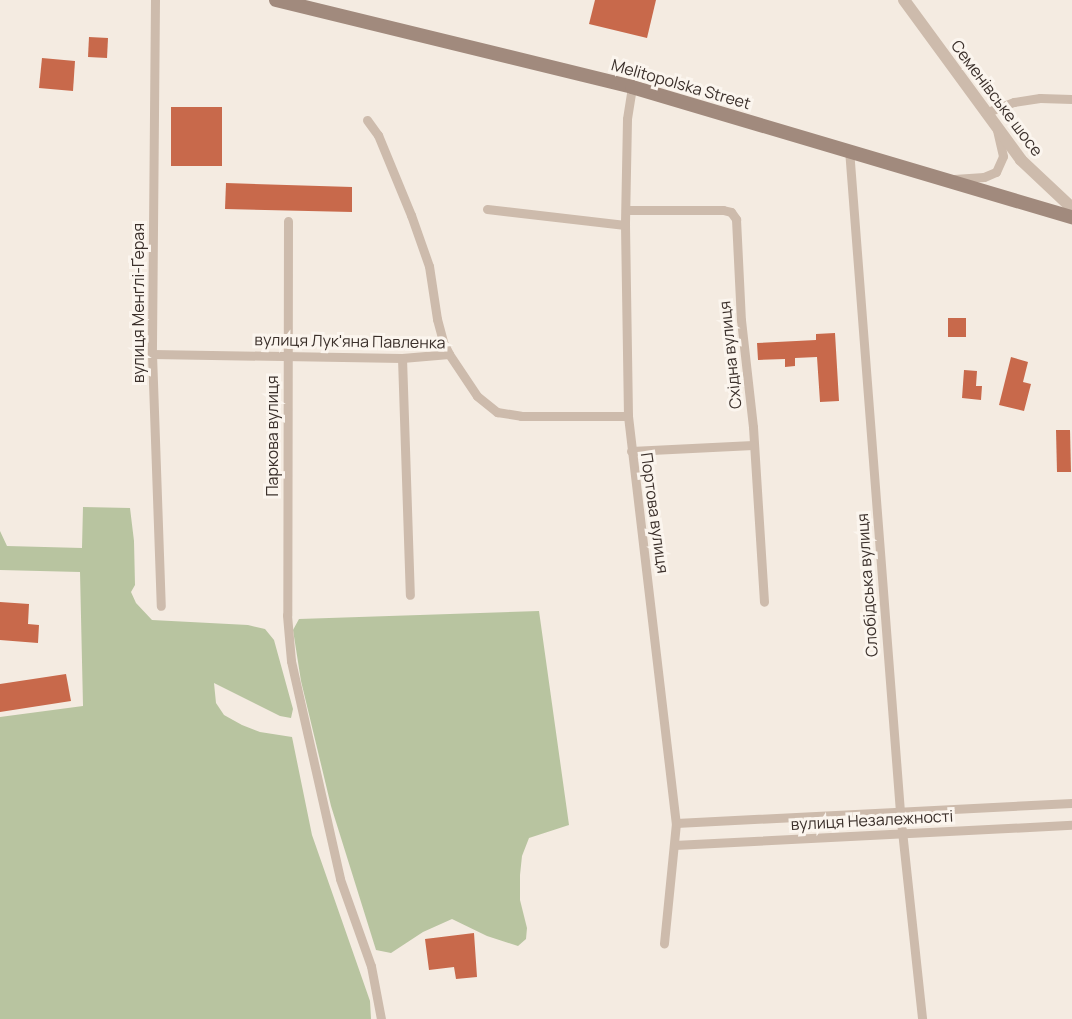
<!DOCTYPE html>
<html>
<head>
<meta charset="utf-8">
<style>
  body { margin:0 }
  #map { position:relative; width:1072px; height:1019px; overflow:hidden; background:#f4ebe1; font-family:Manrope,sans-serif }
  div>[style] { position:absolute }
  .green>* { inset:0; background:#b8c4a0 }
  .building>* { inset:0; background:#c8694b }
  .minor>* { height:9px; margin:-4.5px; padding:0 4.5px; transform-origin:4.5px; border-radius:4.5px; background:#cdbbac }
  .tertiary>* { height:12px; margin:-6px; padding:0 6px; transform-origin:6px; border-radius:6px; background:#cdbbac }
  .secondary>* { height:14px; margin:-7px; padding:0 7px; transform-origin:7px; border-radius:7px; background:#a18a7d }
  span { translate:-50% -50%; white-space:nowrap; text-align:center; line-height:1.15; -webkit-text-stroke:6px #fbf5ee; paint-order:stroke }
  .street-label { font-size:16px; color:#3b302b }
</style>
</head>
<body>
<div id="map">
  <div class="green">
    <div style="clip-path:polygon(83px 507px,130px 508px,134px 541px,135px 585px,131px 592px,136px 603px,152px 620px,248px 625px,265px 629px,274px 640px,293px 709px,291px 718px,280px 716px,214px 683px,216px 703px,224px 715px,242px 725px,260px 732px,292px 737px,312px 835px,370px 1001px,371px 1019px,0 1019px,0 717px,83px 706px,80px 572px,0 570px,0 531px,7px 546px,82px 548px)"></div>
    <div style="clip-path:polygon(539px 611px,569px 825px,529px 838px,522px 856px,520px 875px,520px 900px,527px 928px,526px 939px,518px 946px,487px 936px,452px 919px,423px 932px,391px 953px,376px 950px,331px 806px,301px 681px,293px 630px,299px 619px)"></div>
  </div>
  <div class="building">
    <div style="clip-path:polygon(595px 0,656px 0,647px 38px,589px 24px)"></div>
    <div style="clip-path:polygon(89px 37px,108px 38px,107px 58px,88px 57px)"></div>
    <div style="clip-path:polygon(42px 58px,75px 61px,73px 91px,39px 88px)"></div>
    <div style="clip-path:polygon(171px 107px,222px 107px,222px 166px,171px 166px)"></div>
    <div style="clip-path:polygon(226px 183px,352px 187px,352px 212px,225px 209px)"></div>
    <div style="clip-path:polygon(948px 318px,966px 318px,966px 337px,948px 337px)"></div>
    <div style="clip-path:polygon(835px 333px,839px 401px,820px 402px,817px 357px,795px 358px,795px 366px,785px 367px,785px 359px,758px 360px,757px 343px,816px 340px,816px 334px)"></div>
    <div style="clip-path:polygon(1011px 357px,1028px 362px,1023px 382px,1031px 384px,1024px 411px,999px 405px)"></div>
    <div style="clip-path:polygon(964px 370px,977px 371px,976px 386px,982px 386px,981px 400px,962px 398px)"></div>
    <div style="clip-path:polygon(1056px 430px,1070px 430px,1071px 472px,1057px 472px)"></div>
    <div style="clip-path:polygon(0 602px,29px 604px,28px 624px,39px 625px,38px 643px,0 640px)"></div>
    <div style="clip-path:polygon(66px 674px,71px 701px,0 712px,0 684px)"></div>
    <div style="clip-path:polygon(474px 933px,477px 977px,456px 979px,454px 967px,429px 970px,425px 939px)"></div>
  </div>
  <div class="minor">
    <div style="left:155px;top:0;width:354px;rotate:90.5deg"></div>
    <div style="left:152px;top:354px;width:252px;rotate:88deg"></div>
    <div style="left:632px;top:87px;width:32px;rotate:99deg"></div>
    <div style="left:627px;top:119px;width:106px;rotate:91.1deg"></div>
    <div style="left:625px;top:225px;width:191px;rotate:89.1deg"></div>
    <div style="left:628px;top:416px;width:410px;rotate:83.3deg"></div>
    <div style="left:676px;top:823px;width:121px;rotate:95.7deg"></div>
    <div style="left:985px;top:113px;width:31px;rotate:-21deg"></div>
    <div style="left:1014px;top:102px;width:26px;rotate:-9deg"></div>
    <div style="left:1040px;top:98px;width:32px;rotate:2deg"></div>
    <div style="left:367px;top:120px;width:19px;rotate:54deg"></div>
    <div style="left:378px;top:135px;width:87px;rotate:67.6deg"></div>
    <div style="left:411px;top:215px;width:54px;rotate:70.6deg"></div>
    <div style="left:429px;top:266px;width:54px;rotate:81.4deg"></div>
    <div style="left:437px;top:319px;width:24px;rotate:75deg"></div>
    <div style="left:443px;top:342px;width:13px;rotate:63deg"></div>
    <div style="left:849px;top:149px;width:665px;rotate:85.6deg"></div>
    <div style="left:900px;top:812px;width:208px;rotate:83.9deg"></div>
    <div style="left:954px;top:179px;width:30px;rotate:-4deg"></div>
    <div style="left:984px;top:177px;width:13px;rotate:-23deg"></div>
    <div style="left:996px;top:172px;width:17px;rotate:-66deg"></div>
    <div style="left:1003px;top:156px;width:27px;rotate:-103deg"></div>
    <div style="left:487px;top:209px;width:139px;rotate:6.6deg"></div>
    <div style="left:626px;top:210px;width:97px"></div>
    <div style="left:723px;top:210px;width:8px;rotate:14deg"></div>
    <div style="left:731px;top:212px;width:9px;rotate:54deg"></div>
    <div style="left:736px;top:219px;width:101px;rotate:87.2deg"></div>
    <div style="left:741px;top:320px;width:108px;rotate:83.6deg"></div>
    <div style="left:753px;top:427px;width:175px;rotate:86.4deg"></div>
    <div style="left:288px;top:221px;width:394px;rotate:90.1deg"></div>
    <div style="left:287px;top:615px;width:46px;rotate:85deg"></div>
    <div style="left:291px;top:661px;width:223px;rotate:77.3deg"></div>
    <div style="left:340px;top:879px;width:92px;rotate:70.4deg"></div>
    <div style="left:371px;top:966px;width:54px;rotate:79.3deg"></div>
    <div style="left:152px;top:354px;width:250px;rotate:0.9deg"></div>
    <div style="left:402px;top:358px;width:47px;rotate:-4.9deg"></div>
    <div style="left:449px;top:354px;width:50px;rotate:56.3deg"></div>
    <div style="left:477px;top:396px;width:26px;rotate:39deg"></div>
    <div style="left:497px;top:412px;width:24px;rotate:9deg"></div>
    <div style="left:521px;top:416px;width:107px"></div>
    <div style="left:402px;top:358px;width:237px;rotate:88.1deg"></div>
    <div style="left:631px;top:451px;width:122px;rotate:-2.8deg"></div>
    <div style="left:676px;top:823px;width:397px;rotate:-2.9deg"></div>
    <div style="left:674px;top:845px;width:399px;rotate:-2.9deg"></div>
  </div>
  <div class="tertiary">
    <div style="left:904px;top:0;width:198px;rotate:53.8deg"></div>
    <div style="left:1021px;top:160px;width:70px;rotate:43.3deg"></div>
  </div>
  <div class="secondary">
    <div style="left:276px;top:0;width:366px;rotate:13.7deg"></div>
    <div style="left:632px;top:87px;width:459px;rotate:16.5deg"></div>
  </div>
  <div class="street-label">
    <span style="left:681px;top:84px;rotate:16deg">Melitopolska Street</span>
    <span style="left:997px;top:98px;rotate:53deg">Семенівське шосе</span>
    <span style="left:138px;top:303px;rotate:-90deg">вулиця Менґлі-Ґерая</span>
    <span style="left:350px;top:341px;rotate:1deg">вулиця Лук'яна Павленка</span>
    <span style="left:730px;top:355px;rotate:-96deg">Східна вулиця</span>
    <span style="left:272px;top:436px;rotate:-90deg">Паркова вулиця</span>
    <span style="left:655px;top:513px;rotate:82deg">Портова вулиця</span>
    <span style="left:867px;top:585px;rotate:-94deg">Слобідська вулиця</span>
    <span style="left:872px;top:820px;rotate:-3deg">вулиця Незалежності</span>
  </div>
</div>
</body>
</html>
